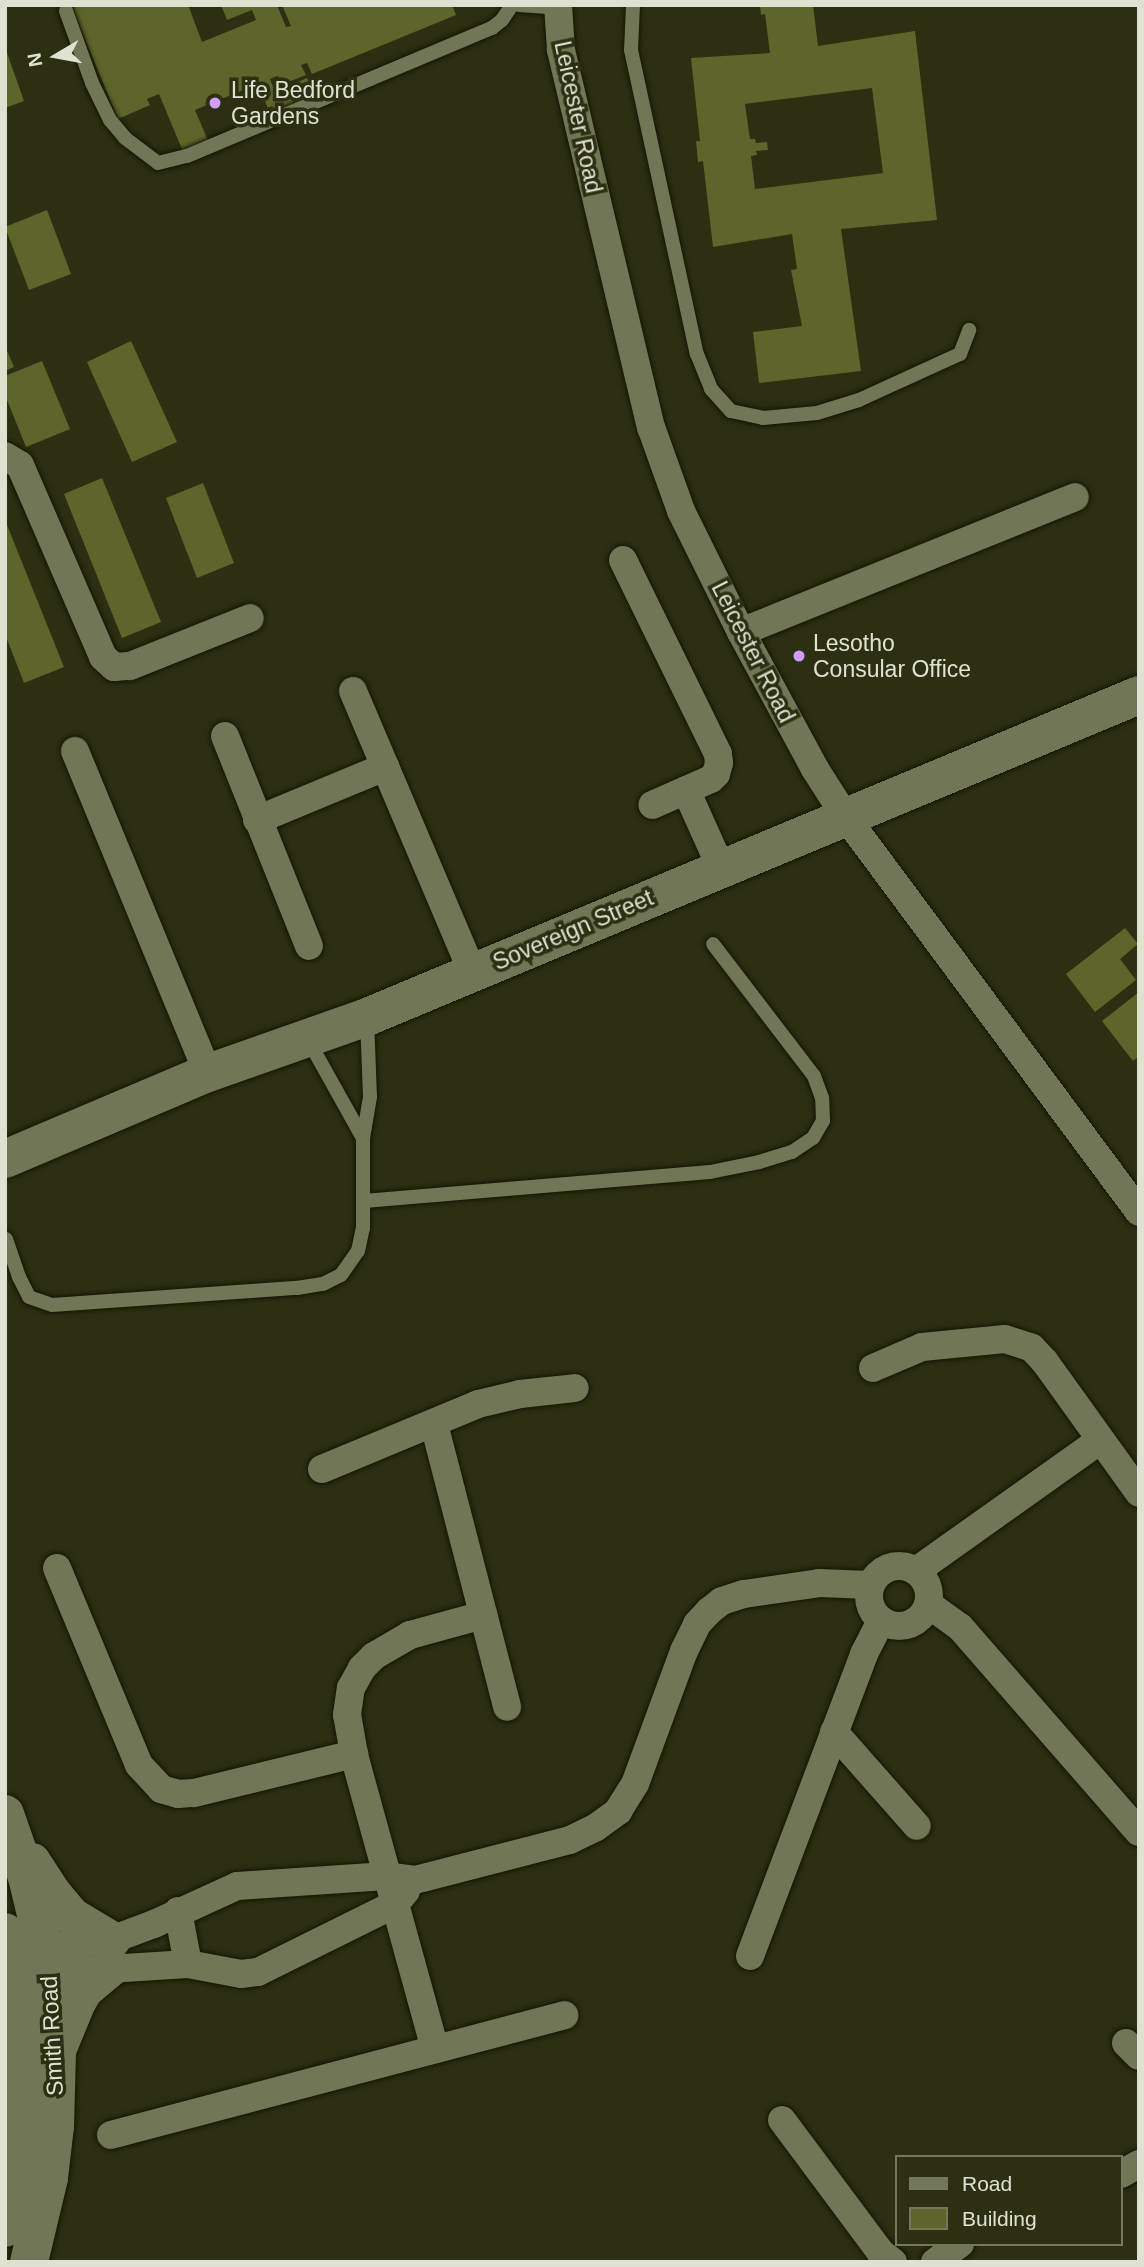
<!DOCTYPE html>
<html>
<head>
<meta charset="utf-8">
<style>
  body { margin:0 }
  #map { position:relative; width:1144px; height:2267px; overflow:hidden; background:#2c2f12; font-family:Arial,sans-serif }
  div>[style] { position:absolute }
  .building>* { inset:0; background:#5e642a }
  .roads { filter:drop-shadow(0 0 2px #141600) drop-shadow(0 0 2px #141600) }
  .lane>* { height:14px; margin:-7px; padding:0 7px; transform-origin:7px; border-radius:7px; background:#717657 }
  .street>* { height:28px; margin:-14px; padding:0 14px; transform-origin:14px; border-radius:14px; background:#717657 }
  .street>.ring { margin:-14px; padding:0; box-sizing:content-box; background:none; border:28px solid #717657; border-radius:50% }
  .secondary>* { height:38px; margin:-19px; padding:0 19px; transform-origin:19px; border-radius:19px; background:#717657 }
  .dots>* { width:19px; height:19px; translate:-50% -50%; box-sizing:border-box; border:4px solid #2c2f12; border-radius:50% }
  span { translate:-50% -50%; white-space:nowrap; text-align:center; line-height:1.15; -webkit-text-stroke:7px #2c2f12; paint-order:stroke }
  .poi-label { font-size:23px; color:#dfe2d1 }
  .left { translate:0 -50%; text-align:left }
  .street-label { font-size:23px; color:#dfe2d1 }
  .frame { position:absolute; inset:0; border:7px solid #dfe2d1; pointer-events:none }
  .legend { position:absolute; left:895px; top:2155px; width:228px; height:91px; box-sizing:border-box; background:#2c2f12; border:2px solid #74775e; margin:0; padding:9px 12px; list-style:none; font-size:21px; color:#dfe2d1 }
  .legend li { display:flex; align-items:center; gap:14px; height:35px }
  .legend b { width:35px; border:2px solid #74775e }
  .north { position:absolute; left:21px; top:21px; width:70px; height:70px; -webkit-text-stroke:5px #2c2f12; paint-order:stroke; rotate:260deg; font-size:19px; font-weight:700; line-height:28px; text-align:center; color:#dfe2d1 }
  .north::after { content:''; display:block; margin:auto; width:24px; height:32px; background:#dfe2d1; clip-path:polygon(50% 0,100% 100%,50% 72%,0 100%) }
</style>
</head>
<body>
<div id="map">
  <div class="building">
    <div style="clip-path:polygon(71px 5px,188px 5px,202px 42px,256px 20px,252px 10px,227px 20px,221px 5px,277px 5px,286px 27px,291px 26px,282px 5px,452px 5px,456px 15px,312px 74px,307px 63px,301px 65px,306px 75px,281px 85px,278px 76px,270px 79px,275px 92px,307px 78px,315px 98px,271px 116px,258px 84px,195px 110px,209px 143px,184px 154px,159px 94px,147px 99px,150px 105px,118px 119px)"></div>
    <div style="clip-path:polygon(evenodd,760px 5px,813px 5px,818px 46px,915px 31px,937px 220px,841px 229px,861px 371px,759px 383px,753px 332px,802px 326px,791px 270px,797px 269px,792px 234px,713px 247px,703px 161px,698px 162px,696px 141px,700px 141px,691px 58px,770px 53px,765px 14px,761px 15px,760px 5px,872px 88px,883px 173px,755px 189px,751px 156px,757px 155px,756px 151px,768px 150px,767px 142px,756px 143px,755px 139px,750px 139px,745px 104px,872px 88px)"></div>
    <div style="clip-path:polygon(5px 47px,24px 101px,5px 108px)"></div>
    <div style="clip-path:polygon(47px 210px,71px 274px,29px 290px,5px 227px)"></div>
    <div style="clip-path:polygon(131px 341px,177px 442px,132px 462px,87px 362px)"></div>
    <div style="clip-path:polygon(5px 346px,14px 367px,5px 371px)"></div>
    <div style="clip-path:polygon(42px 361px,70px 429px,26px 447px,5px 395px,5px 376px)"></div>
    <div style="clip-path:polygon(102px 478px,161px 622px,122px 638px,64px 494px)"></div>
    <div style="clip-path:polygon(203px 483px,234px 563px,197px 578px,166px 498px)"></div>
    <div style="clip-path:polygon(5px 520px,64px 667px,24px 683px,5px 634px)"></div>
    <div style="clip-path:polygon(1125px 928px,1138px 944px,1120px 959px,1136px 980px,1095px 1012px,1066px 974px)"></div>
    <div style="clip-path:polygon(1139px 992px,1139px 1056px,1133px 1061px,1102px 1021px)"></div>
  </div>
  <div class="roads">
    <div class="lane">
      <div style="left:519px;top:5px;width:39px;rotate:4deg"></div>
      <div style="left:633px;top:5px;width:45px;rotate:92.5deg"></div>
      <div style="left:631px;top:50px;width:311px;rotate:77.8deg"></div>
      <div style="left:697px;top:354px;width:38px;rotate:68deg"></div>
      <div style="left:711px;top:389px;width:30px;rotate:48deg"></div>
      <div style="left:731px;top:411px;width:33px;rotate:12deg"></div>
      <div style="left:763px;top:418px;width:54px;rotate:-5.3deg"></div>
      <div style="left:817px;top:413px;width:44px;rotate:-17.2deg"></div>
      <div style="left:859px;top:400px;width:111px;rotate:-24.5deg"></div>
      <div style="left:960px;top:354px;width:26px;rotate:-69deg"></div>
      <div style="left:66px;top:11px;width:77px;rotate:70.1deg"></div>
      <div style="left:92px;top:83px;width:41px;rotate:64.1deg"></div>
      <div style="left:110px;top:120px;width:23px;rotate:50deg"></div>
      <div style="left:125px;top:138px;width:41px;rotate:37.1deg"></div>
      <div style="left:158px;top:163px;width:30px;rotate:-14deg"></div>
      <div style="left:187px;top:156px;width:331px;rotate:-22.8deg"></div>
      <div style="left:492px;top:28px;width:13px;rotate:-39deg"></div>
      <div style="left:502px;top:20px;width:18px;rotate:-56deg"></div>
      <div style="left:307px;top:1038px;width:115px;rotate:60.8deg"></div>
      <div style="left:364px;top:1201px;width:347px;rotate:-4.8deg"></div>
      <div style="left:710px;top:1172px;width:50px;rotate:-11.5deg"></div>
      <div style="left:759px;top:1162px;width:34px;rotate:-17deg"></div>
      <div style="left:792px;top:1152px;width:25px;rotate:-34deg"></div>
      <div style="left:813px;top:1138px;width:20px;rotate:-60deg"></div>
      <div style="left:823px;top:1121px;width:23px;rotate:-92deg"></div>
      <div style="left:822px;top:1098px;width:23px;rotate:-110deg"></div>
      <div style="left:814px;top:1076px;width:166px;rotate:-127.4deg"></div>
      <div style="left:6px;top:1239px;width:40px;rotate:71.1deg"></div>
      <div style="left:19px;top:1277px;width:22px;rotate:63deg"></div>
      <div style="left:29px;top:1297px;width:24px;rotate:19deg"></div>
      <div style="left:52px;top:1305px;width:246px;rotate:-4deg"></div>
      <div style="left:297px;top:1288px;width:26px;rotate:-9deg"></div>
      <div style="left:323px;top:1284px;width:20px;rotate:-27deg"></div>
      <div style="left:341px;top:1275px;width:29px;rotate:-55deg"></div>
      <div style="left:358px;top:1251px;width:24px;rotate:-78deg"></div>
      <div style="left:363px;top:1228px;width:90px;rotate:-90deg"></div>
      <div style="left:363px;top:1138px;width:42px;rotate:-80.3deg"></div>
      <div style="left:370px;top:1097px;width:77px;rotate:-92.2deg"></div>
    </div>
    <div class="street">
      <div style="left:558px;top:5px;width:45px;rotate:86.2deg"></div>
      <div style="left:561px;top:50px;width:388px;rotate:76.6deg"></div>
      <div style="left:651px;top:427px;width:89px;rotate:70.3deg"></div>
      <div style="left:681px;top:511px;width:135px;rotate:63.6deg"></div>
      <div style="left:741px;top:632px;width:156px;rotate:61.6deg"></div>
      <div style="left:815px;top:769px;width:56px;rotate:57.4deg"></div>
      <div style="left:845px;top:816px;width:493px;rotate:53.4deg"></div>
      <div style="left:5px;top:456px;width:17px;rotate:31deg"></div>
      <div style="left:20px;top:465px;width:209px;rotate:66.6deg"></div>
      <div style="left:103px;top:657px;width:15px;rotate:42deg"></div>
      <div style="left:114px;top:667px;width:16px;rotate:-4deg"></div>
      <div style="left:130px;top:666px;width:129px;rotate:-21.8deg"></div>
      <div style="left:623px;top:560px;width:216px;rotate:63.9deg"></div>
      <div style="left:718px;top:754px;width:9px;rotate:84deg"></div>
      <div style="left:719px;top:763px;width:11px;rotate:105deg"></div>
      <div style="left:716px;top:774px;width:7px;rotate:135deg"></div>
      <div style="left:711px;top:779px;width:64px;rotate:156.2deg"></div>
      <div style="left:741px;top:632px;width:360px;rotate:-22deg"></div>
      <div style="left:353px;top:691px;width:305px;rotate:67deg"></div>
      <div style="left:225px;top:736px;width:226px;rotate:68.2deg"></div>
      <div style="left:75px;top:751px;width:348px;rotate:67.6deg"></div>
      <div style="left:686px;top:790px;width:85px;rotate:65.8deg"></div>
      <div style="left:257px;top:820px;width:139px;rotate:-22.5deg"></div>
      <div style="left:873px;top:1368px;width:53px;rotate:-23.2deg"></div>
      <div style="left:922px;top:1347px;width:83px;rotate:-5.5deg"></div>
      <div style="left:1005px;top:1339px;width:28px;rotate:18deg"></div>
      <div style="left:1032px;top:1348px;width:19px;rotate:47deg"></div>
      <div style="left:1045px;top:1362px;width:161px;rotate:54.3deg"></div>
      <div style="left:434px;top:1424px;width:292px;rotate:75.5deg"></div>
      <div style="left:322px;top:1469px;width:169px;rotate:-22.6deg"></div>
      <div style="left:478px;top:1404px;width:43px;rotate:-13.4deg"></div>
      <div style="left:520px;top:1394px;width:55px;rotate:-6.2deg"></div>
      <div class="ring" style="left:869px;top:1566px;width:32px;height:32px"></div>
      <div style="left:57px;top:1568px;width:213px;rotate:67.4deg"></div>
      <div style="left:139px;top:1765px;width:33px;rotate:47deg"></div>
      <div style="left:161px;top:1789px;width:18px;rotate:16deg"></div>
      <div style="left:178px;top:1794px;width:16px;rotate:-4deg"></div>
      <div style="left:194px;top:1793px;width:165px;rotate:-13.7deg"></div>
      <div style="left:916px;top:1571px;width:226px;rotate:-35.4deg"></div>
      <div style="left:928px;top:1604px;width:39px;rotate:36deg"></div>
      <div style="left:960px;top:1627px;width:272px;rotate:48.9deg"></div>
      <div style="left:834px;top:1732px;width:125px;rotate:48.6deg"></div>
      <div style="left:178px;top:1911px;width:54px;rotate:79.3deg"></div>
      <div style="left:27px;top:1950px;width:85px;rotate:-6.8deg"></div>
      <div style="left:111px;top:1940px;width:46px;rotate:-20.4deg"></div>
      <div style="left:154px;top:1924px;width:91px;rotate:-24.6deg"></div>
      <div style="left:237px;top:1886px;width:150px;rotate:-3.8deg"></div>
      <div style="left:387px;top:1876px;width:28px;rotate:8deg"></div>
      <div style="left:415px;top:1880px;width:160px;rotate:-14.5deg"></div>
      <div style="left:570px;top:1840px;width:28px;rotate:-26deg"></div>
      <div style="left:595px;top:1828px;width:29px;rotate:-36deg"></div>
      <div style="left:618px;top:1811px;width:32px;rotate:-58deg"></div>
      <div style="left:635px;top:1784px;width:142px;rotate:-69.8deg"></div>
      <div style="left:684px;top:1651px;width:30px;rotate:-64deg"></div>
      <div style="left:697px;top:1624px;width:18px;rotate:-47deg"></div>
      <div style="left:709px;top:1611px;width:16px;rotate:-38deg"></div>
      <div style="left:722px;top:1601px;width:23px;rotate:-18deg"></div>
      <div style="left:744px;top:1594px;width:76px;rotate:-8.3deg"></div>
      <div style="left:819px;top:1583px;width:51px;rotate:2.2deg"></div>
      <div style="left:750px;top:1956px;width:323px;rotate:-69.3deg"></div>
      <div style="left:864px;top:1654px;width:37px;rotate:-63deg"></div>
      <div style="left:29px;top:1974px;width:159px;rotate:-3.6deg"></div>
      <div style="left:188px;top:1964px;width:54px;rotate:10.7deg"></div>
      <div style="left:241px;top:1974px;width:17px;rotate:-7deg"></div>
      <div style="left:258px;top:1972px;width:153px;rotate:-26.4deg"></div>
      <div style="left:395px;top:1904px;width:17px;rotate:-50deg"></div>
      <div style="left:1126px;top:2043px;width:18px;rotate:45deg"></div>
      <div style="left:435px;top:2049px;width:306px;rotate:-105.4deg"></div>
      <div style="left:354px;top:1754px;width:40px;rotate:-100deg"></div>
      <div style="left:347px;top:1715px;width:27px;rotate:-82deg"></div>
      <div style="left:351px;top:1688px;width:23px;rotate:-61deg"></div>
      <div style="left:362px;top:1668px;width:17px;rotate:-45deg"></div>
      <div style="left:374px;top:1656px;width:42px;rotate:-30.3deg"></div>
      <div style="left:410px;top:1635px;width:76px;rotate:-15.3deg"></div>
      <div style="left:782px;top:2120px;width:166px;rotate:53.3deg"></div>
      <div style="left:881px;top:2253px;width:15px;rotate:37deg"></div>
      <div style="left:111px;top:2135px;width:469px;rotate:-14.8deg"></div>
      <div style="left:1121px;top:2174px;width:21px;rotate:-29deg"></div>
      <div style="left:935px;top:2262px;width:31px;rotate:-36deg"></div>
    </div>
    <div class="secondary">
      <div style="left:5px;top:1159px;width:220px;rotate:-23deg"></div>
      <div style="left:208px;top:1073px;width:169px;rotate:-19.4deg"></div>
      <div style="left:367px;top:1017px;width:836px;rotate:-22.64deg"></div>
      <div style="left:5px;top:1814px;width:67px;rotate:70.8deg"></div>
      <div style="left:27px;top:1877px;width:73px;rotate:76.5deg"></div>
      <div style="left:44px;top:1948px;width:105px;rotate:82.9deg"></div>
      <div style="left:57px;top:2052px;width:74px;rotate:91.5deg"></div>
      <div style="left:55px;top:2126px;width:52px;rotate:96.6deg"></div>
      <div style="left:49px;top:2178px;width:86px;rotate:103.4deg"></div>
      <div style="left:32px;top:1862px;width:37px;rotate:57deg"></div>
      <div style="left:52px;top:1893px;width:30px;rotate:50deg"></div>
      <div style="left:71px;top:1916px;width:47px;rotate:31deg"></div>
      <div style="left:5px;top:1932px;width:111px;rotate:80.1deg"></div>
      <div style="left:24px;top:2041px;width:71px;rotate:90deg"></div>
      <div style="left:24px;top:2112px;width:84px;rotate:96.9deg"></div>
      <div style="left:14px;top:2195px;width:34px;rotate:105deg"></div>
      <div style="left:58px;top:2048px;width:50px;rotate:-67.6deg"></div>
      <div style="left:77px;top:2002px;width:14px;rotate:-60deg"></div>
      <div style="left:84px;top:1990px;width:35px;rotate:-40deg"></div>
    </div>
  </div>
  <div class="dots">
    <div style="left:215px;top:103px;background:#d09dfe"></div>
    <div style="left:799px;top:656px;background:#d09dfe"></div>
  </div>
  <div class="poi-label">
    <span class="left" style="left:231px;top:103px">Life Bedford<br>Gardens</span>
    <span class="left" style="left:813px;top:656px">Lesotho<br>Consular Office</span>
  </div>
  <div class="street-label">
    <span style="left:578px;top:117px;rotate:78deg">Leicester Road</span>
    <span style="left:753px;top:652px;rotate:63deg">Leicester Road</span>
    <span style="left:573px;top:930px;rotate:-23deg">Sovereign Street</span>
    <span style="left:52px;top:2036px;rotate:-93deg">Smith Road</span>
  </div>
  <div class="frame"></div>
  <ul class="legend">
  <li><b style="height:9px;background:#717657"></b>Road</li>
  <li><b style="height:19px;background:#5e642a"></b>Building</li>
  </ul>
  <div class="north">N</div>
</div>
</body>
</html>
